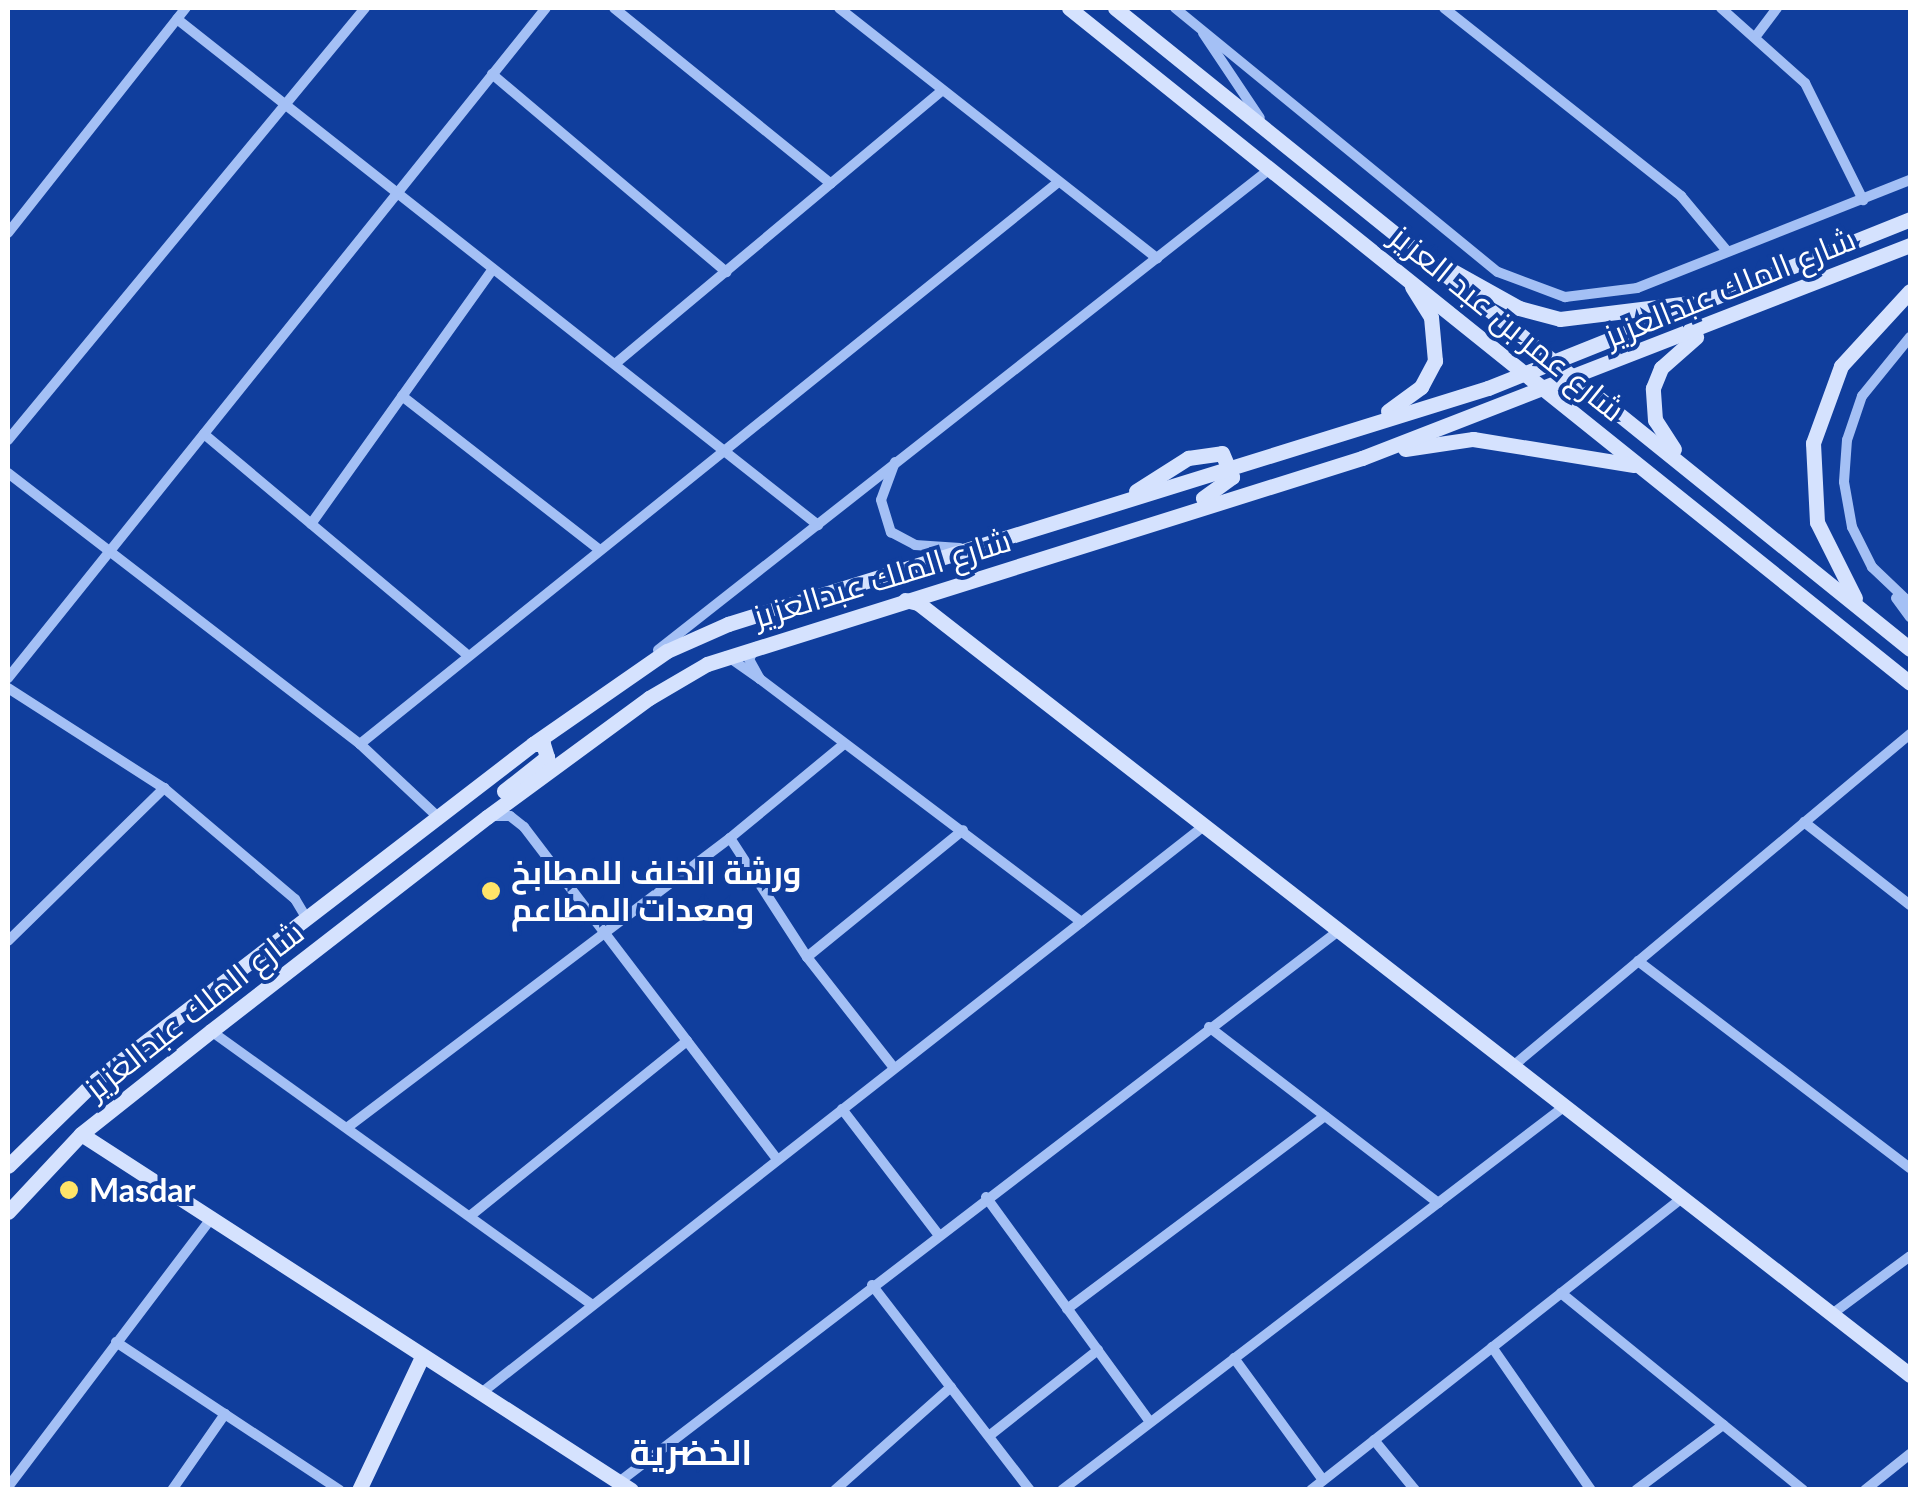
<!DOCTYPE html>
<html>
<head>
<meta charset="utf-8">
<style>
  body { margin:0 }
  #map { position:relative; width:1918px; height:1497px; overflow:hidden; background:#103e9d; font-family:Lato,Cairo,sans-serif }
  div>[style] { position:absolute }
  .street>* { height:10px; margin:-5px; padding:0 5px; transform-origin:5px; border-radius:5px; background:#a4c0f5 }
  .secondary>* { height:15px; margin:-7.5px; padding:0 7.5px; transform-origin:7.5px; border-radius:7.5px; background:#d5e2fe }
  .dots>* { width:28px; height:28px; translate:-50% -50%; box-sizing:border-box; border:5px solid #103e9d; border-radius:50% }
  span { translate:-50% -50%; white-space:nowrap; text-align:center; line-height:1.15; -webkit-text-stroke:8px #103e9d; paint-order:stroke }
  .street-label { font-size:32px; color:#fff }
  .poi-label { font-size:32px; color:#fff; font-weight:700 }
  .left { translate:0 -50%; text-align:left }
  .neighbourhood-label { font-size:35px; color:#fff; font-weight:700 }
  .frame { position:absolute; inset:0; border:10px solid #fff; pointer-events:none }
</style>
</head>
<body>
<div id="map">
  <div class="street">
    <div style="left:614px;top:8px;width:279px;rotate:39deg"></div>
    <div style="left:839px;top:8px;width:405px;rotate:38.2deg"></div>
    <div style="left:1175px;top:8px;width:417px;rotate:39.3deg"></div>
    <div style="left:1498px;top:272px;width:72px;rotate:20.5deg"></div>
    <div style="left:1565px;top:297px;width:73px;rotate:-7.1deg"></div>
    <div style="left:1637px;top:288px;width:294px;rotate:-21.6deg"></div>
    <div style="left:1444px;top:8px;width:303px;rotate:38.4deg"></div>
    <div style="left:1681px;top:196px;width:72px;rotate:50.1deg"></div>
    <div style="left:1721px;top:8px;width:113px;rotate:41.8deg"></div>
    <div style="left:1805px;top:83px;width:131px;rotate:63.6deg"></div>
    <div style="left:177px;top:19px;width:817px;rotate:38.29deg"></div>
    <div style="left:1203px;top:33px;width:102px;rotate:56.2deg"></div>
    <div style="left:1756px;top:36px;width:35px;rotate:-53deg"></div>
    <div style="left:492px;top:74px;width:307px;rotate:40.2deg"></div>
    <div style="left:8px;top:233px;width:287px;rotate:-51.7deg"></div>
    <div style="left:1910px;top:337px;width:76px;rotate:129.1deg"></div>
    <div style="left:1862px;top:396px;width:46px;rotate:108.8deg"></div>
    <div style="left:1847px;top:440px;width:42px;rotate:94.1deg"></div>
    <div style="left:1844px;top:482px;width:46px;rotate:79.9deg"></div>
    <div style="left:1852px;top:527px;width:45px;rotate:63.4deg"></div>
    <div style="left:1872px;top:567px;width:52px;rotate:43.5deg"></div>
    <div style="left:615px;top:364px;width:426px;rotate:-39.9deg"></div>
    <div style="left:402px;top:396px;width:251px;rotate:37.9deg"></div>
    <div style="left:204px;top:434px;width:341px;rotate:40deg"></div>
    <div style="left:8px;top:440px;width:560px;rotate:-50.43deg"></div>
    <div style="left:895px;top:462px;width:40px;rotate:110.2deg"></div>
    <div style="left:881px;top:500px;width:34px;rotate:73deg"></div>
    <div style="left:891px;top:532px;width:27px;rotate:28deg"></div>
    <div style="left:915px;top:545px;width:45px;rotate:3.8deg"></div>
    <div style="left:8px;top:473px;width:444px;rotate:37.6deg"></div>
    <div style="left:360px;top:744px;width:105px;rotate:43.1deg"></div>
    <div style="left:311px;top:524px;width:313px;rotate:-54.5deg"></div>
    <div style="left:1896px;top:598px;width:24px;rotate:54deg"></div>
    <div style="left:658px;top:650px;width:778px;rotate:-38.17deg"></div>
    <div style="left:727px;top:656px;width:40px;rotate:34.9deg"></div>
    <div style="left:760px;top:679px;width:23px;rotate:-119deg"></div>
    <div style="left:749px;top:659px;width:14px;rotate:-60deg"></div>
    <div style="left:8px;top:678px;width:859px;rotate:-51.24deg"></div>
    <div style="left:760px;top:679px;width:403px;rotate:37.1deg"></div>
    <div style="left:8px;top:688px;width:185px;rotate:32.7deg"></div>
    <div style="left:164px;top:788px;width:172px;rotate:40.3deg"></div>
    <div style="left:295px;top:899px;width:21px;rotate:59deg"></div>
    <div style="left:360px;top:744px;width:893px;rotate:-38.82deg"></div>
    <div style="left:492px;top:816px;width:18px"></div>
    <div style="left:510px;top:816px;width:18px;rotate:38deg"></div>
    <div style="left:524px;top:827px;width:417px;rotate:52.7deg"></div>
    <div style="left:1804px;top:822px;width:135px;rotate:38.1deg"></div>
    <div style="left:730px;top:838px;width:142px;rotate:57.1deg"></div>
    <div style="left:807px;top:957px;width:201px;rotate:-39.1deg"></div>
    <div style="left:8px;top:941px;width:219px;rotate:-44.4deg"></div>
    <div style="left:807px;top:957px;width:141px;rotate:51.9deg"></div>
    <div style="left:1638px;top:961px;width:342px;rotate:37.3deg"></div>
    <div style="left:1209px;top:1027px;width:289px;rotate:37.5deg"></div>
    <div style="left:211px;top:1031px;width:469px;rotate:35.7deg"></div>
    <div style="left:1513px;top:1066px;width:518px;rotate:-39.9deg"></div>
    <div style="left:842px;top:1109px;width:158px;rotate:52.5deg"></div>
    <div style="left:348px;top:1127px;width:479px;rotate:-37.1deg"></div>
    <div style="left:730px;top:838px;width:148px;rotate:-39.5deg"></div>
    <div style="left:986px;top:1197px;width:278px;rotate:53.9deg"></div>
    <div style="left:470px;top:1216px;width:279px;rotate:-38.9deg"></div>
    <div style="left:872px;top:1285px;width:259px;rotate:52.4deg"></div>
    <div style="left:1561px;top:1293px;width:312px;rotate:39.1deg"></div>
    <div style="left:1067px;top:1309px;width:322px;rotate:-36.8deg"></div>
    <div style="left:1832px;top:1314px;width:97px;rotate:-36.6deg"></div>
    <div style="left:116px;top:1342px;width:268px;rotate:33.5deg"></div>
    <div style="left:1492px;top:1347px;width:174px;rotate:55.3deg"></div>
    <div style="left:1234px;top:1358px;width:151px;rotate:53.9deg"></div>
    <div style="left:480px;top:1394px;width:920px;rotate:-38.12deg"></div>
    <div style="left:989px;top:1436px;width:139px;rotate:-38.3deg"></div>
    <div style="left:1374px;top:1440px;width:65px;rotate:50.6deg"></div>
    <div style="left:619px;top:1482px;width:904px;rotate:-37.45deg"></div>
    <div style="left:8px;top:1487px;width:333px;rotate:-52.9deg"></div>
    <div style="left:172px;top:1490px;width:93px;rotate:-55.1deg"></div>
    <div style="left:835px;top:1490px;width:155px;rotate:-41.6deg"></div>
    <div style="left:1062px;top:1490px;width:633px;rotate:-37.36deg"></div>
    <div style="left:1311px;top:1490px;width:472px;rotate:-38.2deg"></div>
    <div style="left:1636px;top:1490px;width:109px;rotate:-36.8deg"></div>
    <div style="left:1865px;top:1490px;width:58px;rotate:-38.7deg"></div>
  </div>
  <div class="secondary">
    <div style="left:1069px;top:8px;width:1078px;rotate:38.75deg"></div>
    <div style="left:1115px;top:8px;width:1021px;rotate:38.88deg"></div>
    <div style="left:1451px;top:270px;width:78px;rotate:29.2deg"></div>
    <div style="left:1519px;top:308px;width:42px;rotate:15deg"></div>
    <div style="left:1560px;top:319px;width:131px;rotate:-7deg"></div>
    <div style="left:1388px;top:411px;width:41px;rotate:-36deg"></div>
    <div style="left:1421px;top:387px;width:30px;rotate:-62deg"></div>
    <div style="left:1435px;top:361px;width:44px;rotate:-95.2deg"></div>
    <div style="left:1431px;top:317px;width:36px;rotate:-122deg"></div>
    <div style="left:1405px;top:449px;width:69px;rotate:-8.4deg"></div>
    <div style="left:1473px;top:439px;width:163px;rotate:9.2deg"></div>
    <div style="left:1674px;top:449px;width:35px;rotate:-123deg"></div>
    <div style="left:1655px;top:420px;width:32px;rotate:-94deg"></div>
    <div style="left:1653px;top:388px;width:22px;rotate:-68deg"></div>
    <div style="left:1661px;top:368px;width:47px;rotate:-41.5deg"></div>
    <div style="left:1136px;top:491px;width:62px;rotate:-32.4deg"></div>
    <div style="left:1188px;top:458px;width:34px;rotate:-8deg"></div>
    <div style="left:1222px;top:453px;width:26px;rotate:67deg"></div>
    <div style="left:1232px;top:477px;width:36px;rotate:144deg"></div>
    <div style="left:1855px;top:598px;width:85px;rotate:-116.6deg"></div>
    <div style="left:1817px;top:522px;width:79px;rotate:-92.9deg"></div>
    <div style="left:1813px;top:443px;width:82px;rotate:-70deg"></div>
    <div style="left:1841px;top:366px;width:102px;rotate:-47.4deg"></div>
    <div style="left:905px;top:600px;width:13px;rotate:13deg"></div>
    <div style="left:918px;top:603px;width:1257px;rotate:37.89deg"></div>
    <div style="left:504px;top:791px;width:55px;rotate:-38.3deg"></div>
    <div style="left:547px;top:757px;width:14px;rotate:-107deg"></div>
    <div style="left:543px;top:744px;width:10px;rotate:180deg"></div>
    <div style="left:81px;top:1134px;width:655px;rotate:32.91deg"></div>
    <div style="left:8px;top:1166px;width:123px;rotate:-44.3deg"></div>
    <div style="left:96px;top:1080px;width:551px;rotate:-37.56deg"></div>
    <div style="left:533px;top:744px;width:163px;rotate:-34.8deg"></div>
    <div style="left:667px;top:651px;width:67px;rotate:-23.9deg"></div>
    <div style="left:728px;top:624px;width:796px;rotate:-17.25deg"></div>
    <div style="left:1488px;top:388px;width:455px;rotate:-21.8deg"></div>
    <div style="left:8px;top:1212px;width:107px;rotate:-46.9deg"></div>
    <div style="left:81px;top:1134px;width:166px;rotate:-38.4deg"></div>
    <div style="left:211px;top:1031px;width:349px;rotate:-37.8deg"></div>
    <div style="left:487px;top:817px;width:201px;rotate:-36.3deg"></div>
    <div style="left:649px;top:698px;width:67px;rotate:-30.4deg"></div>
    <div style="left:707px;top:664px;width:687px;rotate:-17.46deg"></div>
    <div style="left:1362px;top:458px;width:588px;rotate:-21.24deg"></div>
    <div style="left:359px;top:1490px;width:147px;rotate:-64.7deg"></div>
  </div>
  <div class="dots">
    <div style="left:491px;top:891px;background:#ffe468"></div>
    <div style="left:69px;top:1190px;background:#ffe468"></div>
  </div>
  <div class="street-label">
    <span style="left:1730px;top:287px;rotate:-22deg">شارع الملك عبدالعزيز</span>
    <span style="left:1508px;top:323px;rotate:39deg">شارع عمر بن عبد العزيز</span>
    <span style="left:882px;top:578px;rotate:-17deg">شارع الملك عبدالعزيز</span>
    <span style="left:194px;top:1010px;rotate:-38deg">شارع الملك عبدالعزيز</span>
  </div>
  <div class="poi-label">
    <span class="left" style="left:511px;top:891px">ورشة الخلف للمطابخ<br>ومعدات المطاعم</span>
    <span class="left" style="left:89px;top:1190px">Masdar</span>
  </div>
  <div class="neighbourhood-label">
    <span style="left:691px;top:1451px">الخضرية</span>
  </div>
  <div class="frame"></div>
</div>
</body>
</html>
